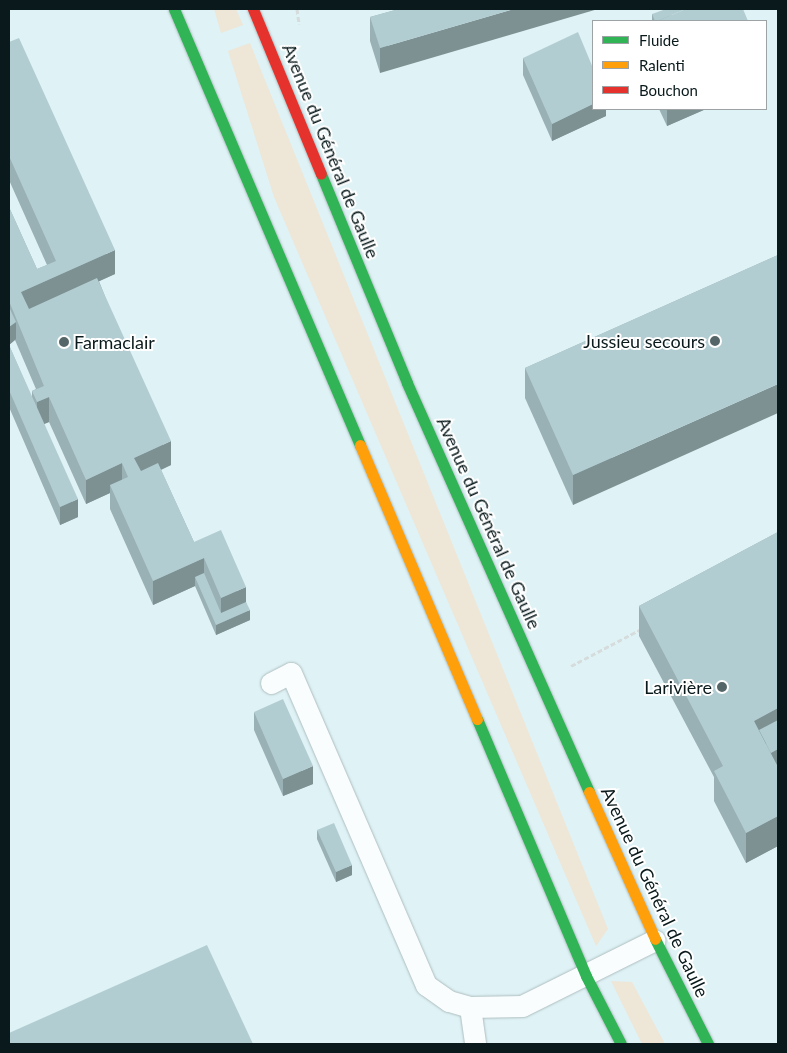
<!DOCTYPE html>
<html>
<head>
<meta charset="utf-8">
<style>
  body { margin:0 }
  #map { position:relative; width:787px; height:1053px; overflow:hidden; background:#dff2f5; font-family:Lato,sans-serif }
  div>[style] { position:absolute }
  .green>* { inset:0; background:#eee6d7 }
  .path>* { height:3px; margin-top:-1.5px; transform-origin:0; background:repeating-linear-gradient(90deg,#d6dcdc 0 5px,transparent 0 7.5px) }
  .roads { filter:drop-shadow(0 0 1px #aebec0) drop-shadow(0 0 1px #aebec0) }
  .lane>* { height:21px; margin:-10.5px; padding:0 10.5px; transform-origin:10.5px; border-radius:10.5px; background:#fafdfe }
  .fast>* { height:11px; margin:-5.5px; padding:0 5.5px; transform-origin:5.5px; border-radius:5.5px; background:#30b455 }
  .slow>* { height:11px; margin:-5.5px; padding:0 5.5px; transform-origin:5.5px; border-radius:5.5px; background:#ff9f0a }
  .jam>* { height:11px; margin:-5.5px; padding:0 5.5px; transform-origin:5.5px; border-radius:5.5px; background:#e5322d }
  .wall>* { inset:0; background:#99b0b4 }
  .shaded-wall>* { inset:0; background:#7d9092 }
  .building>* { inset:0; background:#b2cdd1 }
  .dots>* { width:14px; height:14px; translate:-50% -50%; box-sizing:border-box; border:2px solid #fff; border-radius:50% }
  span { translate:-50% -50%; white-space:nowrap; text-align:center; line-height:1.15; -webkit-text-stroke:4px #fff; paint-order:stroke }
  .street-label { font-size:18px; color:#0a1a1c }
  .poi-label { font-size:18px; color:#0a1a1c }
  .right { translate:-100% -50%; text-align:right }
  .left { translate:0 -50%; text-align:left }
  .frame { position:absolute; inset:0; border:10px solid #0a1a1c; pointer-events:none }
  .legend { position:absolute; left:592px; top:20px; width:175px; height:90px; box-sizing:border-box; background:#fff; border:1px solid #9da3a4; margin:0; padding:6px 9px; list-style:none; font-size:15px; color:#0a1a1c }
  .legend li { display:flex; align-items:center; gap:10px; height:25px }
  .legend b { width:25px; border:1px solid #9da3a4 }
</style>
</head>
<body>
<div id="map">
  <div class="green">
    <div style="clip-path:polygon(214px 9px,236px 9px,243px 25px,221px 33px)"></div>
    <div style="clip-path:polygon(250px 43px,608px 929px,596px 946px,274px 197px,228px 51px)"></div>
    <div style="clip-path:polygon(611px 981px,632px 982px,665px 1044px,642px 1044px)"></div>
  </div>
  <div class="path">
    <div style="left:297px;top:9px;width:15px;rotate:82deg"></div>
    <div style="left:571px;top:666px;width:81px;rotate:-27.8deg"></div>
  </div>
  <div class="roads">
    <div class="lane">
      <div style="left:271px;top:683px;width:22px;rotate:-27deg"></div>
      <div style="left:291px;top:673px;width:340px;rotate:66.6deg"></div>
      <div style="left:426px;top:985px;width:28px;rotate:35deg"></div>
      <div style="left:449px;top:1001px;width:22px;rotate:16deg"></div>
      <div style="left:470px;top:1007px;width:52px;rotate:-1.1deg"></div>
      <div style="left:522px;top:1006px;width:148px;rotate:-26.4deg"></div>
      <div style="left:470px;top:1007px;width:37px;rotate:82deg"></div>
    </div>
    <div class="fast">
      <div style="left:174px;top:9px;width:474px;rotate:66.9deg"></div>
      <div style="left:321px;top:174px;width:226px;rotate:67.6deg"></div>
      <div style="left:407px;top:383px;width:448px;rotate:66deg"></div>
      <div style="left:477px;top:719px;width:279px;rotate:67deg"></div>
      <div style="left:586px;top:976px;width:76px;rotate:62.8deg"></div>
      <div style="left:655px;top:939px;width:118px;rotate:63.2deg"></div>
    </div>
    <div class="slow">
      <div style="left:360px;top:445px;width:298px;rotate:66.9deg"></div>
      <div style="left:589px;top:792px;width:161px;rotate:65.8deg"></div>
    </div>
    <div class="jam">
      <div style="left:253px;top:9px;width:178px;rotate:67.6deg"></div>
    </div>
  </div>
  <div class="wall">
    <div style="clip-path:polygon(399px 9px,380px 73px,370px 41px,370px 17px)"></div>
    <div style="clip-path:polygon(652px 14px,748px 21px,652px 21px)"></div>
    <div style="clip-path:polygon(evenodd,9px 42px,115px 274px,99px 281px,171px 465px,161px 470px,194px 542px,246px 602px,250px 620px,216px 635px,195px 586px,153px 605px,110px 509px,110px 493px,86px 504px,49px 422px,44px 424px,78px 517px,60px 525px,9px 407px,9px 207px,37px 269px,47px 265px,9px 180px,9px 42px,15px 340px,36px 389px,32px 391px,32px 398px,9px 345px,15px 340px)"></div>
    <div style="clip-path:polygon(523px 58px,606px 109px,606px 116px,552px 141px,523px 75px)"></div>
    <div style="clip-path:polygon(659px 109px,706px 109px,667px 126px)"></div>
    <div style="clip-path:polygon(778px 255px,573px 505px,525px 398px,525px 368px)"></div>
    <div style="clip-path:polygon(778px 532px,778px 846px,746px 863px,714px 801px,714px 777px,639px 636px,639px 606px)"></div>
    <div style="clip-path:polygon(254px 712px,313px 784px,283px 796px,254px 730px)"></div>
    <div style="clip-path:polygon(317px 830px,352px 875px,336px 882px,317px 839px)"></div>
  </div>
  <div class="shaded-wall">
    <div style="clip-path:polygon(514px 9px,598px 9px,380px 73px,380px 48px)"></div>
    <div style="clip-path:polygon(593px 104px,593px 109px,606px 109px,606px 116px,552px 141px,552px 124px)"></div>
    <div style="clip-path:polygon(667px 109px,706px 109px,667px 126px)"></div>
    <div style="clip-path:polygon(115px 250px,115px 274px,21px 317px,21px 292px)"></div>
    <div style="clip-path:polygon(16px 322px,16px 339px,9px 345px,9px 327px)"></div>
    <div style="clip-path:polygon(778px 384px,778px 413px,573px 505px,573px 475px)"></div>
    <div style="clip-path:polygon(49px 397px,49px 422px,37px 427px,37px 402px)"></div>
    <div style="clip-path:polygon(171px 441px,171px 465px,134px 482px,134px 458px)"></div>
    <div style="clip-path:polygon(122px 463px,122px 488px,110px 485px,110px 493px,86px 504px,86px 480px)"></div>
    <div style="clip-path:polygon(78px 499px,78px 517px,60px 525px,60px 507px)"></div>
    <div style="clip-path:polygon(204px 558px,204px 582px,195px 577px,195px 586px,153px 605px,153px 581px)"></div>
    <div style="clip-path:polygon(246px 587px,246px 611px,221px 622px,221px 598px)"></div>
    <div style="clip-path:polygon(250px 610px,250px 620px,216px 635px,216px 625px)"></div>
    <div style="clip-path:polygon(778px 708px,778px 738px,761px 747px,754px 721px)"></div>
    <div style="clip-path:polygon(778px 749px,778px 766px,766px 755px)"></div>
    <div style="clip-path:polygon(313px 766px,313px 784px,283px 796px,283px 779px)"></div>
    <div style="clip-path:polygon(778px 816px,778px 846px,746px 863px,746px 833px)"></div>
    <div style="clip-path:polygon(352px 865px,352px 875px,336px 882px,336px 872px)"></div>
  </div>
  <div class="building">
    <div style="clip-path:polygon(399px 9px,514px 9px,380px 48px,370px 17px)"></div>
    <div style="clip-path:polygon(666px 9px,686px 9px,657px 21px,655px 21px,652px 14px)"></div>
    <div style="clip-path:polygon(686px 9px,743px 9px,748px 21px,657px 21px)"></div>
    <div style="clip-path:polygon(578px 32px,593px 68px,593px 104px,552px 124px,523px 58px)"></div>
    <div style="clip-path:polygon(19px 38px,115px 250px,21px 292px,29px 309px,97px 278px,171px 441px,134px 458px,141px 471px,158px 463px,194px 542px,221px 530px,246px 587px,221px 598px,204px 558px,153px 581px,110px 485px,128px 477px,122px 463px,86px 480px,49px 397px,37px 402px,32px 391px,44px 386px,9px 301px,9px 207px,37px 269px,56px 261px,9px 156px,9px 42px)"></div>
    <div style="clip-path:polygon(778px 255px,778px 384px,573px 475px,525px 368px)"></div>
    <div style="clip-path:polygon(9px 307px,16px 322px,9px 327px)"></div>
    <div style="clip-path:polygon(9px 345px,78px 499px,60px 507px,9px 390px)"></div>
    <div style="clip-path:polygon(778px 532px,778px 708px,754px 721px,778px 767px,778px 816px,746px 833px,714px 771px,723px 766px,639px 606px)"></div>
    <div style="clip-path:polygon(204px 573px,221px 613px,246px 602px,250px 610px,216px 625px,195px 577px)"></div>
    <div style="clip-path:polygon(283px 699px,313px 766px,283px 779px,254px 712px)"></div>
    <div style="clip-path:polygon(778px 720px,778px 749px,771px 753px,759px 730px)"></div>
    <div style="clip-path:polygon(334px 823px,352px 865px,336px 872px,317px 830px)"></div>
    <div style="clip-path:polygon(207px 945px,253px 1044px,9px 1044px,9px 1033px)"></div>
  </div>
  <div class="dots">
    <div style="left:715px;top:341px;background:#556668"></div>
    <div style="left:64px;top:342px;background:#556668"></div>
    <div style="left:722px;top:687px;background:#556668"></div>
  </div>
  <div class="street-label">
    <span style="left:331px;top:151px;rotate:68deg">Avenue du Général de Gaulle</span>
    <span style="left:489px;top:523px;rotate:66deg">Avenue du Général de Gaulle</span>
    <span style="left:655px;top:892px;rotate:65deg">Avenue du Général de Gaulle</span>
  </div>
  <div class="poi-label">
    <span class="right" style="left:705px;top:341px">Jussieu secours</span>
    <span class="left" style="left:74px;top:342px">Farmaclair</span>
    <span class="right" style="left:712px;top:687px">Larivière</span>
  </div>
  <div class="frame"></div>
  <ul class="legend">
  <li><b style="height:6px;background:#30b455"></b>Fluide</li>
  <li><b style="height:6px;background:#ff9f0a"></b>Ralenti</li>
  <li><b style="height:6px;background:#e5322d"></b>Bouchon</li>
  </ul>
</div>
</body>
</html>
